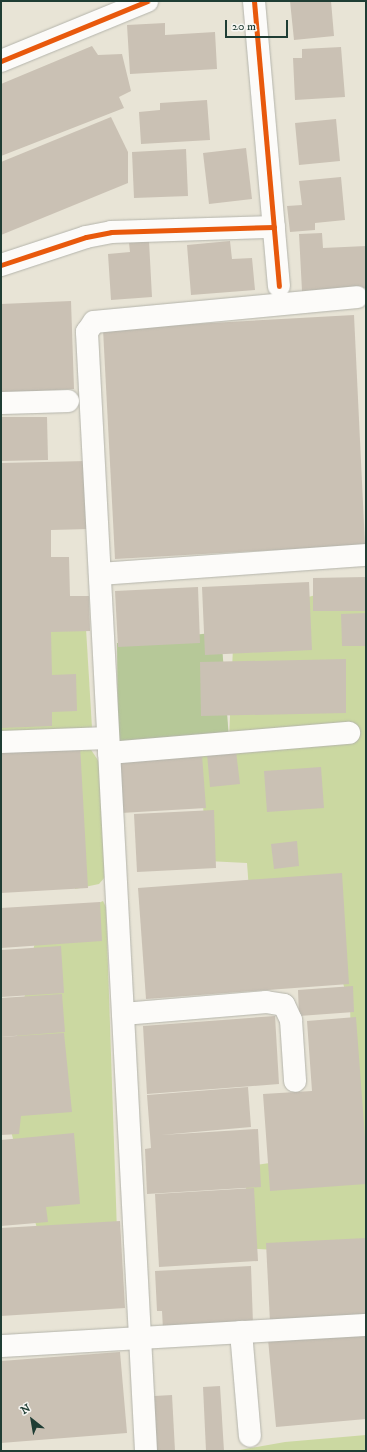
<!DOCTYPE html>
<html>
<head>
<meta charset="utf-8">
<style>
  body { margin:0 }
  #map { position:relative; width:367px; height:1452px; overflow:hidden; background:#e8e4d6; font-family:"IM FELL DW Pica",serif }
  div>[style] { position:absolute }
  .green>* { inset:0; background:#cbd8a1 }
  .forest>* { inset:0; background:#b6c898 }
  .building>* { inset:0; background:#cac1b4 }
  .roads { filter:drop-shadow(0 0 1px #b4b4ab) drop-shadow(0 0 1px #b4b4ab) }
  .minor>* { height:22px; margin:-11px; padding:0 11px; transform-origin:11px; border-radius:11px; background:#fcfbf9 }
  .cycleway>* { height:5px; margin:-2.5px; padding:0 2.5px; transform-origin:2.5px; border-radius:2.5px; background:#e8590c }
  span { translate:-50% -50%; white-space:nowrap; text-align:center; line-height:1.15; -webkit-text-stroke:3.5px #f6f6f2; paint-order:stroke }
  .frame { position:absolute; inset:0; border:2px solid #1f3d34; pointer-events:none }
  .north { position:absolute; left:12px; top:1400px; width:40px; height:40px; -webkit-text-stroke:3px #f6f6f2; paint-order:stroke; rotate:329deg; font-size:11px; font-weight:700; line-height:16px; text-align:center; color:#1f3d34 }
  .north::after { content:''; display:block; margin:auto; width:14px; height:18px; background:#1f3d34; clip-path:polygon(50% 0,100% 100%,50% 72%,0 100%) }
  .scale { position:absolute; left:225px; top:20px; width:63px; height:18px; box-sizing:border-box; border:2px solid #1f3d34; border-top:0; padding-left:5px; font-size:12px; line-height:14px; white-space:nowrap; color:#1f3d34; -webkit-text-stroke:3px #f6f6f2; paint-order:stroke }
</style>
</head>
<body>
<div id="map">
  <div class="green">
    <div style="clip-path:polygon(1px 569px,85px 612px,92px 728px,1px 733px)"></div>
    <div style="clip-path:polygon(366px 581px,366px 1255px,241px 1248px,248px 1166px,354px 1151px,350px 1005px,341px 977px,249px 890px,247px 863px,207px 861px,199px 749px,229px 739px,233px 647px,294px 601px)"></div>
    <div style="clip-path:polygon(88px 745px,99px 762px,105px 877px,99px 884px,75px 889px,65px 746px)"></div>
    <div style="clip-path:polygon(103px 901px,106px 907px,117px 1232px,39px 1236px,4px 1105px,37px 931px)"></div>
    <div style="clip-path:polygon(366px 1435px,366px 1451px,234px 1451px,285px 1442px)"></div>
  </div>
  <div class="forest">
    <div style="clip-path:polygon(221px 632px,229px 739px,118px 744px,117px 643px)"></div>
  </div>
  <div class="building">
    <div style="clip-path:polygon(290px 1px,331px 1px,334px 36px,294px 40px)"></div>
    <div style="clip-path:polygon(165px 23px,165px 35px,215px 32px,217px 69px,130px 74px,127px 25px)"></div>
    <div style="clip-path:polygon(92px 46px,98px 55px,122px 54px,131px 91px,119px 97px,124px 108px,1px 156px,1px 84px)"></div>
    <div style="clip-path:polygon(341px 47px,345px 97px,295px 100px,293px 58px,302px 58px,302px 49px)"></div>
    <div style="clip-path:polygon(207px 100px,210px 140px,141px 144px,139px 112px,160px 110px,160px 103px)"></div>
    <div style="clip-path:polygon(111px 117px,128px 152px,128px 183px,1px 235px,1px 162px)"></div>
    <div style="clip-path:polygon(336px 119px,340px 161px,299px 165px,295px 123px)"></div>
    <div style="clip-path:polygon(246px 148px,252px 199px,209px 204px,203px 153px)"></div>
    <div style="clip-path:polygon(186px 149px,188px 196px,134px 198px,132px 152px)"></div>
    <div style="clip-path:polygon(341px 177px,345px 220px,315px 223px,315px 230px,290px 232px,287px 206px,302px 205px,299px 181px)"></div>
    <div style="clip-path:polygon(322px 233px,323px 248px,366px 246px,366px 288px,302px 291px,299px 234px)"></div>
    <div style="clip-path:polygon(149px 241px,152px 297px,111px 300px,108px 254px,130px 252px,129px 243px)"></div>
    <div style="clip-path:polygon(230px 241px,232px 259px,252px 258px,255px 290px,191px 295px,187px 245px)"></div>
    <div style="clip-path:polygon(71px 301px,74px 389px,1px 393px,1px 304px)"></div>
    <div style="clip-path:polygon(354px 315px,365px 545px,115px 559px,103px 329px)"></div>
    <div style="clip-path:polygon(1px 417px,47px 417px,48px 460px,1px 461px)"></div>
    <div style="clip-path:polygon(87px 461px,89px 529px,51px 530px,51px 557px,69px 557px,70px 596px,89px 596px,90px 631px,51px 632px,52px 675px,76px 674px,77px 711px,52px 712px,52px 726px,1px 728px,1px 463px)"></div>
    <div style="clip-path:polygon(366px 577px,366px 611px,313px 611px,313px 578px)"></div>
    <div style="clip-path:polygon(309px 582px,312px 650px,205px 655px,202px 587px)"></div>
    <div style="clip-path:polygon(198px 587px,200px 643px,118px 647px,115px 591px)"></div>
    <div style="clip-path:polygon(366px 613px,366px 646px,342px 646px,341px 614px)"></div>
    <div style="clip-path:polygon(346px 659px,346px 713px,201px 716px,200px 662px)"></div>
    <div style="clip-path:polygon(80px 745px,88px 888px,1px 893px,1px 750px)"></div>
    <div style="clip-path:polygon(236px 751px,240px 784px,210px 787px,207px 754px)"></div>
    <div style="clip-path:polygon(202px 755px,206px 808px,121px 813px,117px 761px)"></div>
    <div style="clip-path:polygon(321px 767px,324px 808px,267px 812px,264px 771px)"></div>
    <div style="clip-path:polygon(214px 810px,216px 868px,137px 872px,134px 814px)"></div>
    <div style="clip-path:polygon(297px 841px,299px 866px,274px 869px,271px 844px)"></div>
    <div style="clip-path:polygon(342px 873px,349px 984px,146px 999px,138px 888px)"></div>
    <div style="clip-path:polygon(100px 902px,102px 941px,1px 948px,1px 908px)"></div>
    <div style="clip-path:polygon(61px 946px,64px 993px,1px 997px,1px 950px)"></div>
    <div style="clip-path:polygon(353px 986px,354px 1012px,299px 1016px,298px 990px)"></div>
    <div style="clip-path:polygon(62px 994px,65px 1032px,1px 1037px,1px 998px)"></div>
    <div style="clip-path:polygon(275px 1016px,279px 1084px,147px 1094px,143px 1026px)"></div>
    <div style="clip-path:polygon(356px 1017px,366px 1151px,366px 1184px,270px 1191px,263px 1094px,312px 1091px,307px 1021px)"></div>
    <div style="clip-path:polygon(64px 1033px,72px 1112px,21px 1116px,19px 1134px,1px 1135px,1px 1037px)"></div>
    <div style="clip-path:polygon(248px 1087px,251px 1127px,161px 1135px,258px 1129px,261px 1187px,147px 1194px,145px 1149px,151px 1148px,147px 1095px)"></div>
    <div style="clip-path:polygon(74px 1133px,80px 1204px,46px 1207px,48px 1222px,1px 1226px,1px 1140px)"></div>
    <div style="clip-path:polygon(254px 1188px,258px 1261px,159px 1267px,155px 1194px)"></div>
    <div style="clip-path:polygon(120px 1221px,125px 1308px,1px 1316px,1px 1228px)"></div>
    <div style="clip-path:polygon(366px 1238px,366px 1317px,270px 1322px,266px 1243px)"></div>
    <div style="clip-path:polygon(251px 1266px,253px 1324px,163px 1329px,162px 1311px,157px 1311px,155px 1271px)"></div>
    <div style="clip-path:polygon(366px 1331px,366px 1419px,276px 1427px,268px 1339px)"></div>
    <div style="clip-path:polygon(120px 1352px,127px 1433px,1px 1443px,1px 1361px)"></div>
    <div style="clip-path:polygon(220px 1386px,224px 1451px,206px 1451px,203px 1387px)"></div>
    <div style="clip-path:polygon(172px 1395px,175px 1451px,157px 1451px,154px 1396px)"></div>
  </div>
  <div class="roads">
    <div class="minor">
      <div style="left:254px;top:1px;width:286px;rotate:85deg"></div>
      <div style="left:1px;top:61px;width:158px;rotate:-22.3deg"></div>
      <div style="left:1px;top:265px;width:89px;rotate:-18.2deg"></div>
      <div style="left:86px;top:237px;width:25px;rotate:-11deg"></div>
      <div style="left:111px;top:232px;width:163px;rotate:-1.8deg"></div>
      <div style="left:1px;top:403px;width:67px;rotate:-1.7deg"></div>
      <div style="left:100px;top:574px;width:267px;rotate:-4.1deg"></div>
      <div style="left:1px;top:742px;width:107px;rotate:-2.1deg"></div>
      <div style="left:109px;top:753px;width:241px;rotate:-4.8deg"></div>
      <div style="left:123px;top:1014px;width:144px;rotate:-4.8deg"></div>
      <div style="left:266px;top:1002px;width:18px;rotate:9deg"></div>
      <div style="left:284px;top:1005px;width:17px;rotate:65deg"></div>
      <div style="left:291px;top:1020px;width:61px;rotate:86.2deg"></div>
      <div style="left:241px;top:1332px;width:104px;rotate:85.1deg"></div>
      <div style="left:1px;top:1346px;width:366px;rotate:-3.3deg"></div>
      <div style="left:146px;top:1451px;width:1121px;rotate:-93.02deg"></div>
      <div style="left:87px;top:332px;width:12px;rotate:-55deg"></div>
      <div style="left:94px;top:322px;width:264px;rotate:-5.4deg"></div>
    </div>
  </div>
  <div class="cycleway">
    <div style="left:254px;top:1px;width:286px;rotate:85deg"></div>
    <div style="left:1px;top:61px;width:158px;rotate:-22.3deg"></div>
    <div style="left:1px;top:265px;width:89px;rotate:-18.2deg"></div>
    <div style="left:86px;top:237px;width:25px;rotate:-11deg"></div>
    <div style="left:111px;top:232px;width:163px;rotate:-1.8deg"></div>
  </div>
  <div class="frame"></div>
  <div class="north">N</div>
  <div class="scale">20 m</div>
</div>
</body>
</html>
